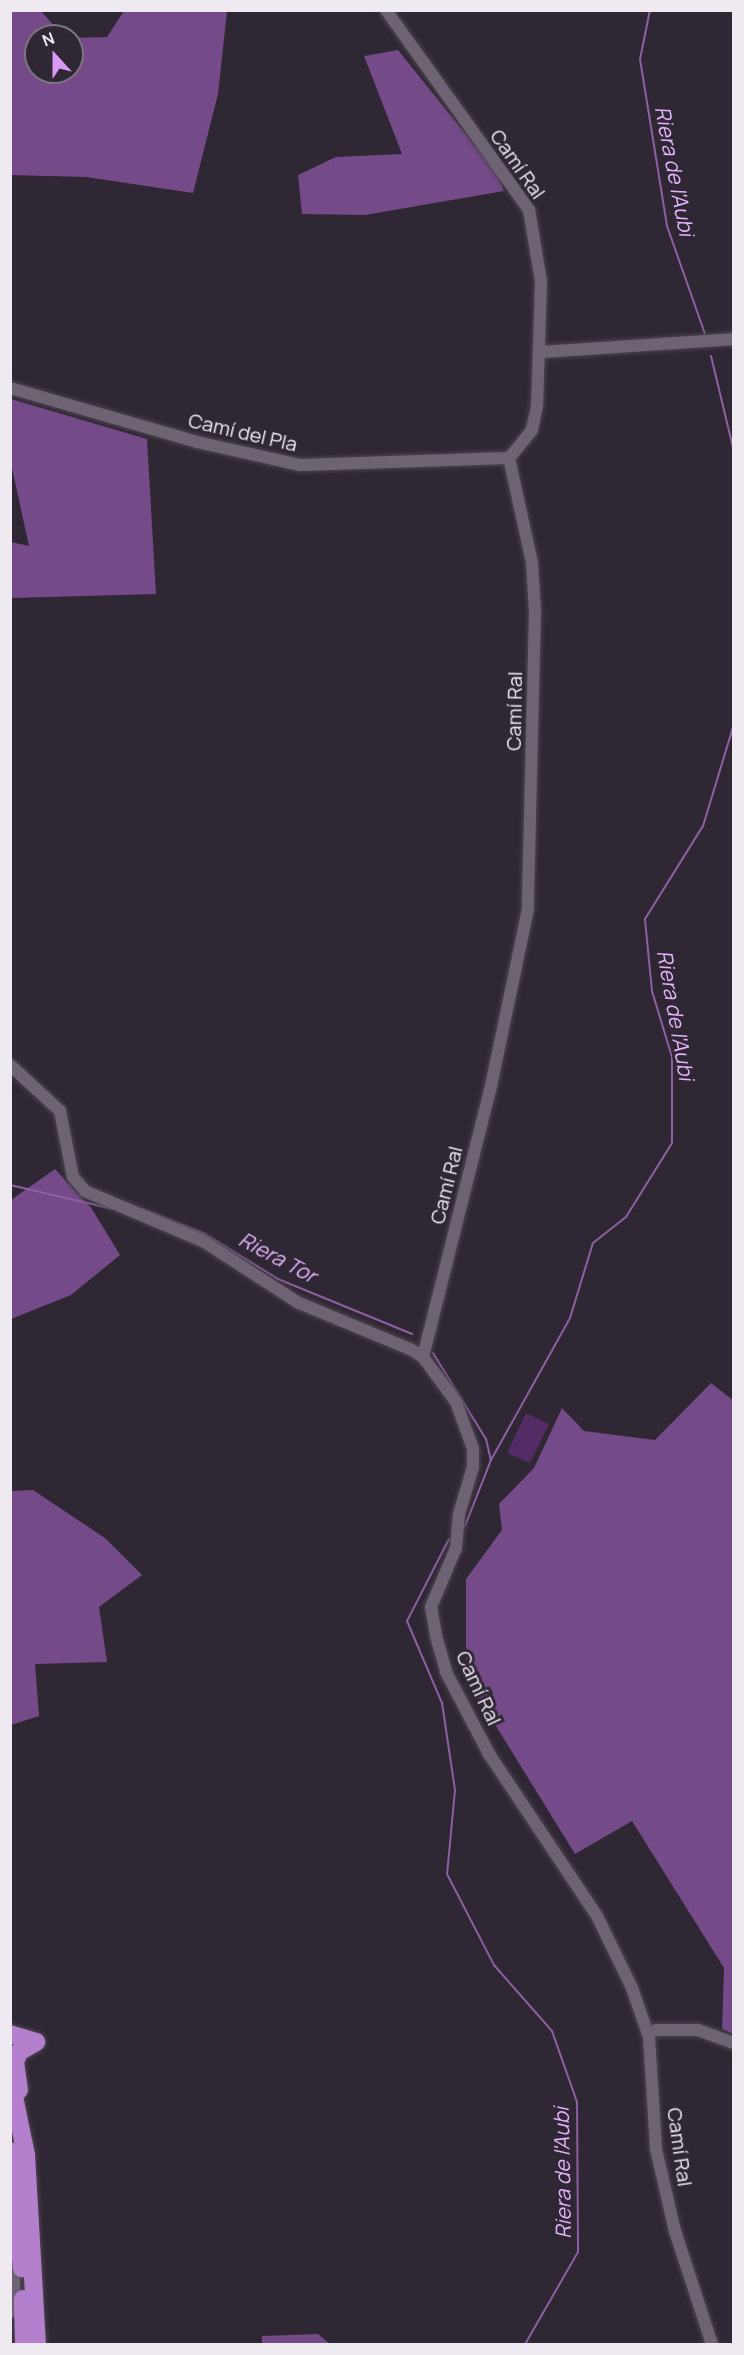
<!DOCTYPE html>
<html>
<head>
<meta charset="utf-8">
<style>
  body { margin:0 }
  #map { position:relative; width:744px; height:2355px; overflow:hidden; background:#302734; font-family:Manrope,sans-serif }
  div>[style] { position:absolute }
  .green>* { inset:0; background:#532c65 }
  .forest>* { inset:0; background:#754a89 }
  .stream>* { height:2px; margin:-1px; padding:0 1px; transform-origin:1px; border-radius:1px; background:#8c60a2 }
  .roads { filter:drop-shadow(0 0 2px #4c444f) drop-shadow(0 0 2px #4c444f) }
  .minor>* { height:12px; margin:-6px; padding:0 6px; transform-origin:6px; border-radius:6px; background:#6d6373 }
  .highway>* { height:18px; margin:-9px; padding:0 9px; transform-origin:9px; border-radius:9px; background:#b480cd }
  span { translate:-50% -50%; white-space:nowrap; text-align:center; line-height:1.15; -webkit-text-stroke:6px #302734; paint-order:stroke }
  .street-label { font-size:20px; color:#efe9f2 }
  .water-label { font-size:21px; color:#e3b3fc; font-style:italic }
  .frame { position:absolute; inset:0; border:12px solid #efe9f2; pointer-events:none }
  .north { position:absolute; left:24px; top:24px; width:60px; height:60px; box-sizing:border-box; background:#302734; border:2px solid #7c7580; border-radius:50%; rotate:339deg; font-size:16px; font-weight:700; line-height:24px; text-align:center; color:#efe9f2 }
  .north::after { content:''; display:block; margin:auto; width:21px; height:27px; background:#d99af7; clip-path:polygon(50% 0,100% 100%,50% 72%,0 100%) }
</style>
</head>
<body>
<div id="map">
  <div class="green">
    <div style="clip-path:polygon(526px 1413px,549px 1424px,530px 1463px,507px 1453px)"></div>
  </div>
  <div class="forest">
    <div style="clip-path:polygon(11px 10px,41px 11px,63px 36px,36px 36px,36px 72px,72px 72px,72px 38px,107px 37px,124px 11px,227px 11px,218px 94px,193px 193px,86px 177px,11px 175px)"></div>
    <div style="clip-path:polygon(398px 50px,497px 173px,504px 191px,365px 215px,302px 214px,298px 175px,336px 157px,402px 154px,364px 56px)"></div>
    <div style="clip-path:polygon(11px 399px,147px 439px,156px 594px,11px 598px,11px 542px,29px 546px,11px 464px)"></div>
    <div style="clip-path:polygon(55px 1169px,92px 1209px,120px 1255px,71px 1295px,11px 1319px,11px 1200px)"></div>
    <div style="clip-path:polygon(711px 1383px,734px 1401px,733px 2034px,722px 2029px,724px 1968px,632px 1821px,575px 1854px,467px 1679px,466px 1645px,466px 1579px,502px 1530px,499px 1504px,534px 1468px,562px 1408px,584px 1431px,655px 1440px)"></div>
    <div style="clip-path:polygon(33px 1490px,105px 1538px,142px 1575px,99px 1607px,107px 1662px,35px 1664px,39px 1716px,11px 1725px,11px 1491px)"></div>
    <div style="clip-path:polygon(318px 2334px,330px 2344px,262px 2344px,262px 2336px)"></div>
  </div>
  <div class="stream">
    <div style="left:650px;top:10px;width:50px;rotate:101.5deg"></div>
    <div style="left:640px;top:59px;width:169px;rotate:80.8deg"></div>
    <div style="left:667px;top:226px;width:114px;rotate:70.6deg"></div>
    <div style="left:711px;top:356px;width:99px;rotate:76.5deg"></div>
    <div style="left:10px;top:1185px;width:106px;rotate:13.1deg"></div>
    <div style="left:142px;top:1209px;width:68px;rotate:21.6deg"></div>
    <div style="left:205px;top:1234px;width:86px;rotate:31.7deg"></div>
    <div style="left:278px;top:1279px;width:145px;rotate:22.3deg"></div>
    <div style="left:433px;top:1353px;width:101px;rotate:58.4deg"></div>
    <div style="left:486px;top:1439px;width:22px;rotate:77deg"></div>
    <div style="left:465px;top:1526px;width:71px;rotate:-68.5deg"></div>
    <div style="left:491px;top:1460px;width:162px;rotate:-60.9deg"></div>
    <div style="left:570px;top:1318px;width:78px;rotate:-73deg"></div>
    <div style="left:593px;top:1243px;width:42px;rotate:-38.2deg"></div>
    <div style="left:626px;top:1217px;width:87px;rotate:-58.1deg"></div>
    <div style="left:672px;top:1143px;width:86px;rotate:-90deg"></div>
    <div style="left:672px;top:1057px;width:69px;rotate:-106.9deg"></div>
    <div style="left:652px;top:991px;width:72px;rotate:-95.6deg"></div>
    <div style="left:645px;top:919px;width:110px;rotate:-58.1deg"></div>
    <div style="left:703px;top:826px;width:107px;rotate:-73.1deg"></div>
    <div style="left:449px;top:1539px;width:92px;rotate:117.1deg"></div>
    <div style="left:407px;top:1621px;width:89px;rotate:66.9deg"></div>
    <div style="left:442px;top:1703px;width:88px;rotate:81.5deg"></div>
    <div style="left:455px;top:1790px;width:84px;rotate:95.4deg"></div>
    <div style="left:447px;top:1874px;width:102px;rotate:62.7deg"></div>
    <div style="left:494px;top:1965px;width:88px;rotate:48.7deg"></div>
    <div style="left:552px;top:2031px;width:75px;rotate:70.6deg"></div>
    <div style="left:577px;top:2102px;width:150px;rotate:89.6deg"></div>
    <div style="left:578px;top:2252px;width:106px;rotate:119.9deg"></div>
  </div>
  <div class="roads">
    <div class="minor">
      <div style="left:386px;top:10px;width:246px;rotate:54.4deg"></div>
      <div style="left:529px;top:210px;width:72px;rotate:80.4deg"></div>
      <div style="left:541px;top:281px;width:125px;rotate:91.8deg"></div>
      <div style="left:537px;top:406px;width:25px;rotate:102deg"></div>
      <div style="left:532px;top:430px;width:36px;rotate:129deg"></div>
      <div style="left:509px;top:458px;width:107px;rotate:77.6deg"></div>
      <div style="left:532px;top:563px;width:49px;rotate:86.5deg"></div>
      <div style="left:535px;top:612px;width:297px;rotate:91.4deg"></div>
      <div style="left:528px;top:909px;width:181px;rotate:101.8deg"></div>
      <div style="left:491px;top:1086px;width:279px;rotate:104.1deg"></div>
      <div style="left:540px;top:352px;width:194px;rotate:-3.8deg"></div>
      <div style="left:10px;top:388px;width:195px;rotate:16.1deg"></div>
      <div style="left:197px;top:442px;width:106px;rotate:12.6deg"></div>
      <div style="left:300px;top:465px;width:209px;rotate:-1.9deg"></div>
      <div style="left:10px;top:1065px;width:68px;rotate:42.6deg"></div>
      <div style="left:60px;top:1111px;width:67px;rotate:78.9deg"></div>
      <div style="left:73px;top:1177px;width:18px;rotate:49deg"></div>
      <div style="left:85px;top:1191px;width:128px;rotate:23deg"></div>
      <div style="left:203px;top:1241px;width:114px;rotate:32.9deg"></div>
      <div style="left:299px;top:1303px;width:120px;rotate:22.5deg"></div>
      <div style="left:410px;top:1349px;width:15px;rotate:32deg"></div>
      <div style="left:423px;top:1357px;width:56px;rotate:53.7deg"></div>
      <div style="left:456px;top:1402px;width:50px;rotate:70.1deg"></div>
      <div style="left:473px;top:1449px;width:18px;rotate:90deg"></div>
      <div style="left:473px;top:1467px;width:49px;rotate:106.6deg"></div>
      <div style="left:459px;top:1514px;width:34px;rotate:95deg"></div>
      <div style="left:456px;top:1548px;width:64px;rotate:113deg"></div>
      <div style="left:431px;top:1607px;width:29px;rotate:80deg"></div>
      <div style="left:436px;top:1636px;width:37px;rotate:74deg"></div>
      <div style="left:446px;top:1672px;width:93px;rotate:62.3deg"></div>
      <div style="left:489px;top:1754px;width:195px;rotate:56.3deg"></div>
      <div style="left:597px;top:1916px;width:80px;rotate:64.1deg"></div>
      <div style="left:632px;top:1988px;width:52px;rotate:70.9deg"></div>
      <div style="left:649px;top:2037px;width:112px;rotate:86.4deg"></div>
      <div style="left:656px;top:2149px;width:84px;rotate:77deg"></div>
      <div style="left:675px;top:2231px;width:119px;rotate:71.9deg"></div>
      <div style="left:656px;top:2030px;width:42px"></div>
      <div style="left:698px;top:2030px;width:38px;rotate:20deg"></div>
      <div style="left:13px;top:2254px;width:58px;rotate:88deg"></div>
    </div>
    <div class="highway">
      <div style="left:10px;top:2034px;width:27px;rotate:17deg"></div>
      <div style="left:10px;top:2077px;width:80px;rotate:78.4deg"></div>
      <div style="left:26px;top:2155px;width:189px;rotate:86.7deg"></div>
      <div style="left:19px;top:2090px;width:28px;rotate:-98deg"></div>
      <div style="left:15px;top:2062px;width:11px;rotate:-68deg"></div>
      <div style="left:19px;top:2052px;width:20px;rotate:-30deg"></div>
      <div style="left:10px;top:2151px;width:118px;rotate:84.1deg"></div>
      <div style="left:23px;top:2299px;width:45px;rotate:88.7deg"></div>
    </div>
  </div>
  <div class="street-label">
    <span style="left:518px;top:164px;rotate:55deg">Camí Ral</span>
    <span style="left:243px;top:432px;rotate:13deg">Camí del Pla</span>
    <span style="left:514px;top:711px;rotate:-89deg">Camí Ral</span>
    <span style="left:446px;top:1185px;rotate:-76deg">Camí Ral</span>
    <span style="left:479px;top:1688px;rotate:65deg">Camí Ral</span>
    <span style="left:680px;top:2147px;rotate:82deg">Camí Ral</span>
  </div>
  <div class="water-label">
    <span style="left:675px;top:171px;rotate:79deg">Riera de l'Aubi</span>
    <span style="left:676px;top:1015px;rotate:80deg">Riera de l'Aubi</span>
    <span style="left:278px;top:1257px;rotate:28deg">Riera Tor</span>
    <span style="left:562px;top:2173px;rotate:-91deg">Riera de l'Aubi</span>
  </div>
  <div class="frame"></div>
  <div class="north">N</div>
</div>
</body>
</html>
